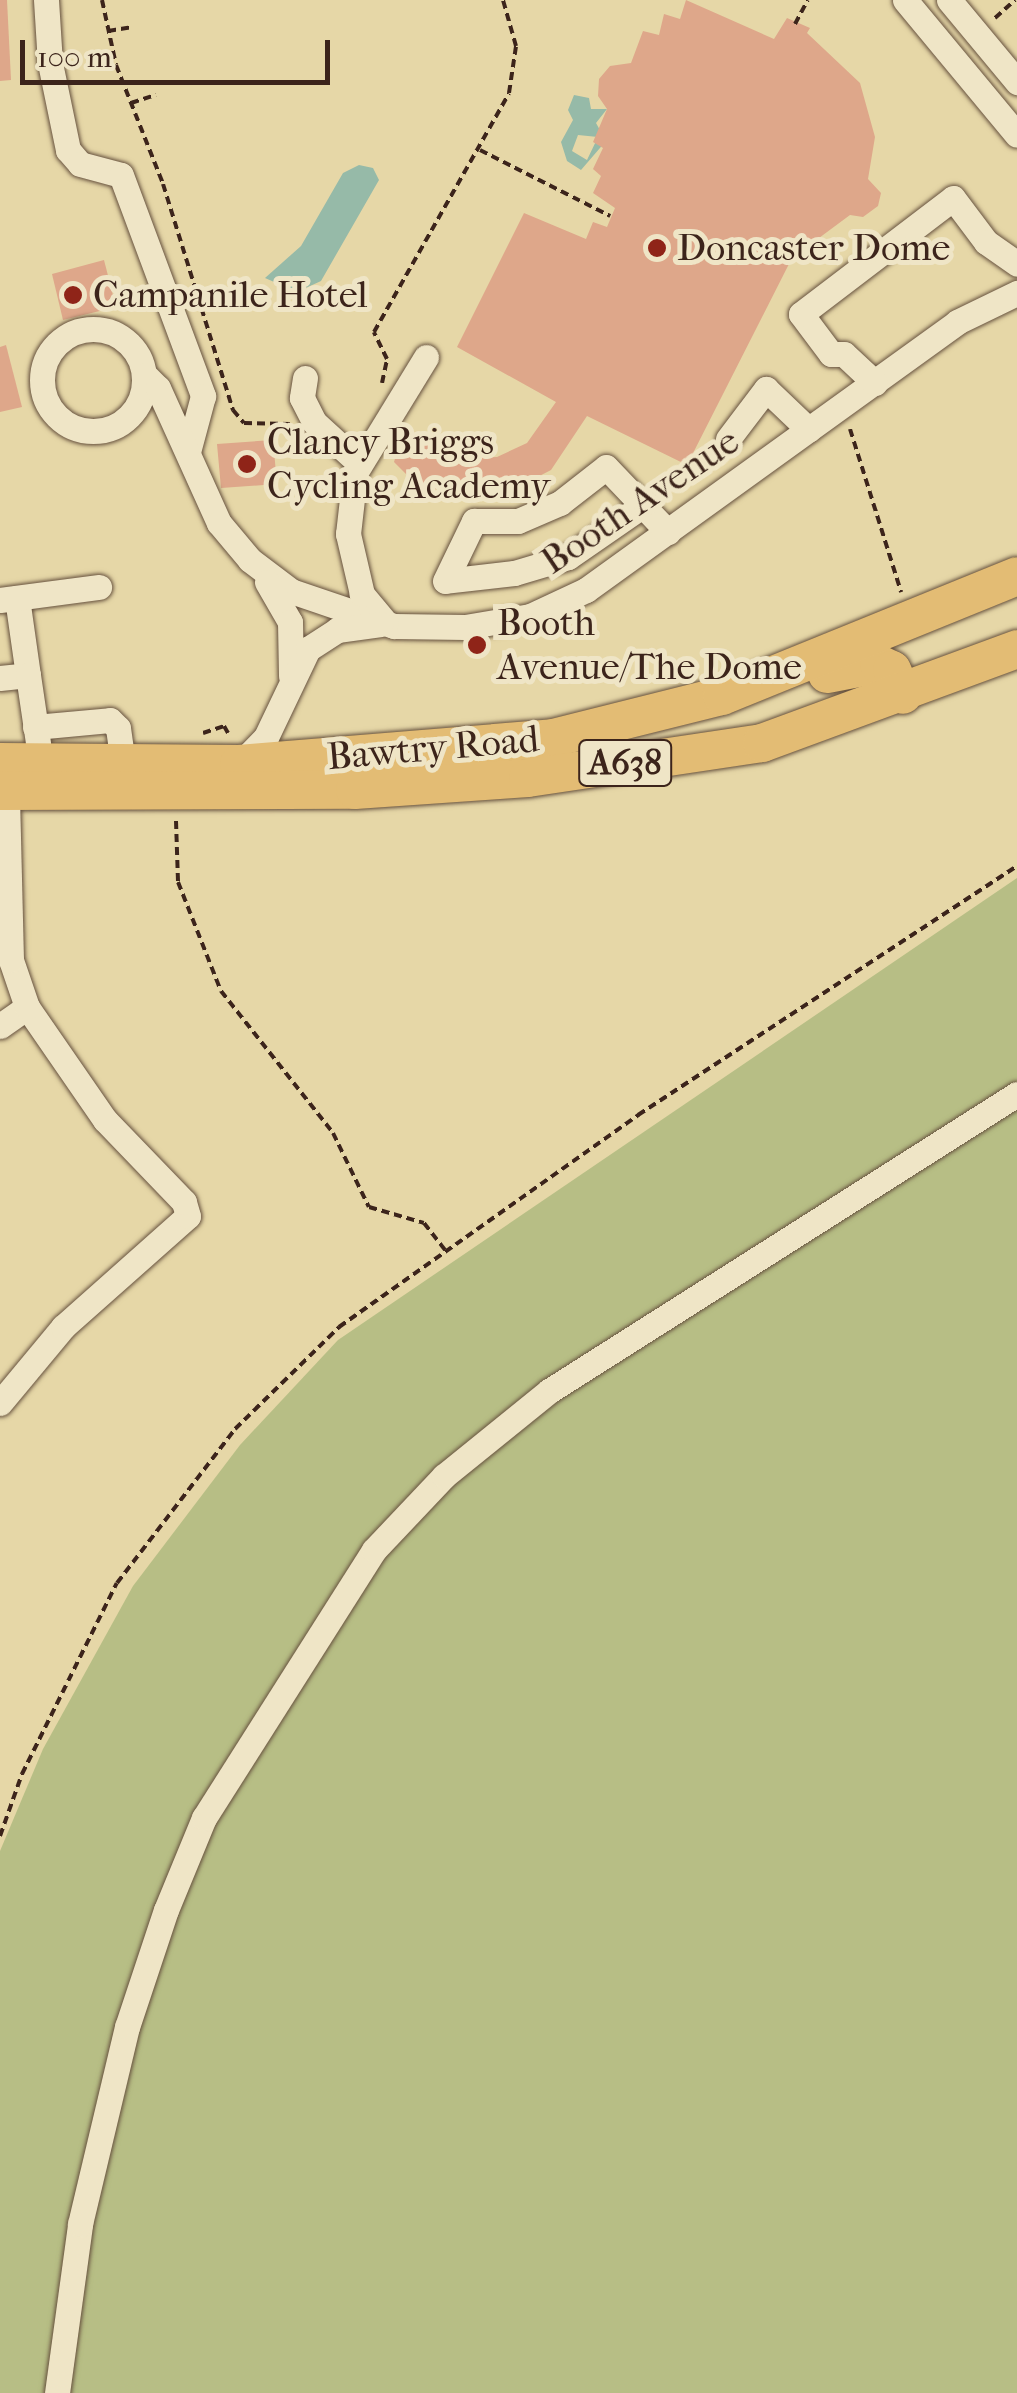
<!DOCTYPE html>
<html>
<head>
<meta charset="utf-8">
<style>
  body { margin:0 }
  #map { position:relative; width:1017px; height:2393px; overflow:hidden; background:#e6d7a7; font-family:"IM FELL French Canon",serif }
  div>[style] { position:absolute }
  .green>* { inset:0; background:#b7be85 }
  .water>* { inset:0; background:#96baa8 }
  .building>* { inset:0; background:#dea78a }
  .path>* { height:4px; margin-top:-2px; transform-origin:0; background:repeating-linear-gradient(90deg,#3c241b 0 8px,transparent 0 13px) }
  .roads { filter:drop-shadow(0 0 2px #66513e) drop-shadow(0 0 2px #66513e) }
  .minor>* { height:25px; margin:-12.5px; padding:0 12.5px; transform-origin:12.5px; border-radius:12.5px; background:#efe5c6 }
  .minor>.ring { margin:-12.5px; padding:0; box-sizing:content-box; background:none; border:25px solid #efe5c6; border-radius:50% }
  .highway>* { height:38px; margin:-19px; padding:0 19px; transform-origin:19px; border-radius:19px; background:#e3bc74 }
  .dots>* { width:28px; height:28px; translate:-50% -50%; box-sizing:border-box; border:5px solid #efe5c6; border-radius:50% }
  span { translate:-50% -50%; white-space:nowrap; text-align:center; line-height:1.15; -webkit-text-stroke:10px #efe5c6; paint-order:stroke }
  .shield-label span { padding:2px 8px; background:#efe5c6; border:2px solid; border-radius:8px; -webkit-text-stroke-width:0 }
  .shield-label { font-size:35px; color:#3c241b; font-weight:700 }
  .poi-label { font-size:38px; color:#3c241b }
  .left { translate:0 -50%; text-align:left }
  .street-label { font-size:38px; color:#3c241b }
  .scale { position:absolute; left:20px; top:40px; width:310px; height:45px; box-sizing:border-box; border:5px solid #3c241b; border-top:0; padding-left:12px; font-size:30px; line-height:35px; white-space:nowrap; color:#3c241b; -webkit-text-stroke:8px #efe5c6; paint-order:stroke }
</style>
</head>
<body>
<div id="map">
  <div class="green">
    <div style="clip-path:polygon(1017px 878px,1017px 2393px,0 2393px,0 1851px,43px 1749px,133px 1586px,240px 1445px,338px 1340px)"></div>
  </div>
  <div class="water">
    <div style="clip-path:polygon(evenodd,574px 95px,589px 98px,591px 109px,607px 109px,596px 123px,606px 141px,581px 170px,567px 161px,561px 142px,573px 120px,568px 110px,574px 95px,578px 135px,598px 137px,587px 160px,572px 151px,578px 135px)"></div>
    <div style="clip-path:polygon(359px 165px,373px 168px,379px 180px,321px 281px,297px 292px,265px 278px,301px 246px,343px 173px)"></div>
  </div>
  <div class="building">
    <div style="clip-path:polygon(0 0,7px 0,11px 80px,0 81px)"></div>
    <div style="clip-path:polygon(686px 0,774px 39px,787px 18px,810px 28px,807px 33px,860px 83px,875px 137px,868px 179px,881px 193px,878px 206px,863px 217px,850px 215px,792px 258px,687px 465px,587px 416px,551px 470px,499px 497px,433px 489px,406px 474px,394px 462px,400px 442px,420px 438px,462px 458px,497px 457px,527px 443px,556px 402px,457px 347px,524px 213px,586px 239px,593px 222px,607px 227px,615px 208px,593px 193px,601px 176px,593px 169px,603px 148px,593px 142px,607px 109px,598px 96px,599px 79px,610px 66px,631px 63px,643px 31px,659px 35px,664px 14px,680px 19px)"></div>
    <div style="clip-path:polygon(104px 260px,116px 307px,63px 320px,52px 274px)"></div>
    <div style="clip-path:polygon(6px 345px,22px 407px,0 412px,0 347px)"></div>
    <div style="clip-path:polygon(273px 440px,277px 484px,221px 488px,217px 444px)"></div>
  </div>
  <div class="path">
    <div style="left:102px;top:0;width:66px;rotate:77.8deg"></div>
    <div style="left:116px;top:65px;width:128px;rotate:68.4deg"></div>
    <div style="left:163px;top:184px;width:237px;rotate:72.8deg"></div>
    <div style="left:233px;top:410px;width:17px;rotate:50deg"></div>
    <div style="left:244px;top:423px;width:46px;rotate:1.2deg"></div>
    <div style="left:995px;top:18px;width:27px;rotate:-42deg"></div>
    <div style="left:795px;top:24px;width:27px;rotate:-62deg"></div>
    <div style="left:108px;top:31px;width:25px;rotate:-9deg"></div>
    <div style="left:131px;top:103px;width:26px;rotate:-18deg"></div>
    <div style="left:480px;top:150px;width:146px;rotate:26.9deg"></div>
    <div style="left:382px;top:383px;width:25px;rotate:-78deg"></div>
    <div style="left:387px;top:359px;width:30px;rotate:-116deg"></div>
    <div style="left:374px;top:332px;width:274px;rotate:-60.5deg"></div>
    <div style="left:509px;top:93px;width:48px;rotate:-81.5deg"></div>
    <div style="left:516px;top:46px;width:48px;rotate:-105.8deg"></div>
    <div style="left:850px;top:429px;width:171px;rotate:72.6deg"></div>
    <div style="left:292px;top:433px;width:16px;rotate:76deg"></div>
    <div style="left:296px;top:449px;width:14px;rotate:-8deg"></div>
    <div style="left:203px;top:733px;width:22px;rotate:-18deg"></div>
    <div style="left:224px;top:726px;width:8px;rotate:60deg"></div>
    <div style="left:176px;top:821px;width:61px;rotate:88.1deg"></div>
    <div style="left:178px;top:882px;width:117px;rotate:68.5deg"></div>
    <div style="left:221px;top:991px;width:181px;rotate:51.7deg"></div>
    <div style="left:333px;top:1133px;width:82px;rotate:64.1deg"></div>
    <div style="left:369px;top:1207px;width:57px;rotate:16.2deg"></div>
    <div style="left:424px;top:1223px;width:36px;rotate:52deg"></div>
    <div style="left:0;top:1836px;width:66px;rotate:-70.5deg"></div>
    <div style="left:22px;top:1774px;width:213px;rotate:-63.6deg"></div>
    <div style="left:117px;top:1583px;width:194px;rotate:-52.5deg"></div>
    <div style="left:235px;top:1429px;width:146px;rotate:-44.4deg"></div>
    <div style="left:339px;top:1327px;width:367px;rotate:-35.3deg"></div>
    <div style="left:638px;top:1115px;width:453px;rotate:-33.3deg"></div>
  </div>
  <div class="roads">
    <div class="minor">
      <div style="left:46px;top:0;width:63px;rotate:86.4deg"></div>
      <div style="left:50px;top:63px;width:89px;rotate:78.3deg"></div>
      <div style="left:68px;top:150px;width:18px;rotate:49deg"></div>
      <div style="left:80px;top:164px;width:42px;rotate:15deg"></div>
      <div style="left:121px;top:175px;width:236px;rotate:69.6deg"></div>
      <div style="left:203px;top:396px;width:58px;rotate:105deg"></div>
      <div style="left:905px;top:0;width:175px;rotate:50.3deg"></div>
      <div style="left:949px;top:0;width:107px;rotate:50.3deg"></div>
      <div class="ring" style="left:42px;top:329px;width:77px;height:77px"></div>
      <div style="left:145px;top:375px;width:18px;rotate:45deg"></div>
      <div style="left:158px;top:388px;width:148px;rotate:65.7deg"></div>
      <div style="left:219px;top:523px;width:48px;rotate:50deg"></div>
      <div style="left:250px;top:560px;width:51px;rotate:37.1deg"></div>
      <div style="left:291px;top:591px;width:109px;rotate:18.8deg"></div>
      <div style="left:394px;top:626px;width:71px;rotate:0.8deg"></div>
      <div style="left:465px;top:627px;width:66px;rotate:-9.6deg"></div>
      <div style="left:530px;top:616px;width:62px;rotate:-24.9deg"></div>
      <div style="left:586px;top:590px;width:458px;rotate:-35.8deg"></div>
      <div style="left:957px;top:322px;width:67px;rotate:-25.8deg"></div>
      <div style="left:305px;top:378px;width:20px;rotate:99deg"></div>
      <div style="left:302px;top:398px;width:27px;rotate:63deg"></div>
      <div style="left:314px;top:422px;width:62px;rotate:42.4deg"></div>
      <div style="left:875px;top:383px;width:42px;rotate:-136.9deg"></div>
      <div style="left:844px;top:354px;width:13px;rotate:180deg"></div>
      <div style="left:831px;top:354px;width:50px;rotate:-126.9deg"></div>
      <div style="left:801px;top:314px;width:191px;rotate:-37.3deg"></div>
      <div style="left:953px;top:198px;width:55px;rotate:53.1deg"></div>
      <div style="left:986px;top:242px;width:38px;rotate:35deg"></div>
      <div style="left:728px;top:439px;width:63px;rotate:-52.8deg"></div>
      <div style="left:766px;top:389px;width:59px;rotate:43.6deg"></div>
      <div style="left:642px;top:506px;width:90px;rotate:145.4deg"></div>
      <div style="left:568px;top:557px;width:56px;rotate:163.5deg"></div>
      <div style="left:514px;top:573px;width:69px;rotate:173.4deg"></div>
      <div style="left:445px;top:581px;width:67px;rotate:-64.2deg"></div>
      <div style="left:474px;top:521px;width:44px"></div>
      <div style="left:518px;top:521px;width:46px;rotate:-23.2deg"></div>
      <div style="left:560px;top:503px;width:58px;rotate:-38deg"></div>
      <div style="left:606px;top:467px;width:90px;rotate:46.4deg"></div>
      <div style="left:267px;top:582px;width:46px;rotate:60.1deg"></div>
      <div style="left:290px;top:622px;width:54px;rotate:88.9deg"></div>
      <div style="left:17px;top:598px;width:78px;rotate:81.9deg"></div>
      <div style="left:0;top:600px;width:100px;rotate:-7.5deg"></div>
      <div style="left:386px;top:623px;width:38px;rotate:-130deg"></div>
      <div style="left:362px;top:594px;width:62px;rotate:-103.1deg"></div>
      <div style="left:348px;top:534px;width:61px;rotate:-83.5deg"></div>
      <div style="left:355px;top:473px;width:136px;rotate:-58.5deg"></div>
      <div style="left:0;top:678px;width:28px;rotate:-6deg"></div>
      <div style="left:28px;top:675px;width:69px;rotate:81.6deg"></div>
      <div style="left:35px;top:727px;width:75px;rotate:-5.3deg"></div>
      <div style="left:110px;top:720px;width:11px;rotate:45deg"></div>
      <div style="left:118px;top:728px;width:35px;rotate:82deg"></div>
      <div style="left:236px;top:768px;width:43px;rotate:-45.9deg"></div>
      <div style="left:266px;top:737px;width:98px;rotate:-64.5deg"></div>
      <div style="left:308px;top:649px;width:35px;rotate:-33deg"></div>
      <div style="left:337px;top:630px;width:44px;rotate:-7.8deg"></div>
      <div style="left:0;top:1026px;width:33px;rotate:-35deg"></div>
      <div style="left:0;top:1403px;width:99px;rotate:-50.3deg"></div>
      <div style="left:63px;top:1327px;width:167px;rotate:-41.6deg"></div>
      <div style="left:188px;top:1216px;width:15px;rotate:-106deg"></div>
      <div style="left:184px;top:1202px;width:114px;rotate:-133.9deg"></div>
      <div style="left:105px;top:1120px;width:137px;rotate:-124.6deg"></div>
      <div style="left:27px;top:1007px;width:50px;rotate:-108.8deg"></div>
      <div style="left:11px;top:960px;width:168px;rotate:-91.4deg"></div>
      <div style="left:57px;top:2393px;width:171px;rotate:-82.2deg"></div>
      <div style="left:80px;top:2224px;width:203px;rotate:-76.6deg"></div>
      <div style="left:127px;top:2027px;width:123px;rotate:-71.6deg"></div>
      <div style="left:166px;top:1910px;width:100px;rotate:-67.6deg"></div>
      <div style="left:204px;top:1818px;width:317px;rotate:-57.6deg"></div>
      <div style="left:374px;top:1550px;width:102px;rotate:-46.6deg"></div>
      <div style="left:444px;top:1476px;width:135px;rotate:-39deg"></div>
      <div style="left:549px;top:1391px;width:554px;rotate:-32.4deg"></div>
    </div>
    <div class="highway">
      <div style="left:827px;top:674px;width:53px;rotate:-10.9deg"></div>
      <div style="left:879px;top:664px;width:14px;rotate:25deg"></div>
      <div style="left:892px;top:670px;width:27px;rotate:66deg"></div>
      <div style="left:0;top:762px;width:239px;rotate:0.5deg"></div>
      <div style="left:239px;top:764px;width:315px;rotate:-4.7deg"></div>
      <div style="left:553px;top:738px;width:174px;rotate:-14deg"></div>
      <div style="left:722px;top:696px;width:318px;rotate:-22.1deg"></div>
      <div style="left:0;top:791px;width:355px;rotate:-0.2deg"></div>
      <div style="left:355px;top:790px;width:173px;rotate:-4deg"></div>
      <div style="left:528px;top:778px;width:237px;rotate:-8.5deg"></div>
      <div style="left:762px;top:743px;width:272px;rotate:-20.2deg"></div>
    </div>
  </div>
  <div class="dots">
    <div style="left:657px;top:248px;background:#8f2418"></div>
    <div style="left:73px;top:295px;background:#8f2418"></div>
    <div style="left:247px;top:464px;background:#8f2418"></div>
    <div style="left:477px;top:645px;background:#8f2418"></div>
  </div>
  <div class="shield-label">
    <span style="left:625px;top:763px">A638</span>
  </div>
  <div class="poi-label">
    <span class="left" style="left:677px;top:248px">Doncaster Dome</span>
    <span class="left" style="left:93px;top:295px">Campanile Hotel</span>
    <span class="left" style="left:267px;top:464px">Clancy Briggs<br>Cycling Academy</span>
    <span class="left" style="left:497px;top:645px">Booth<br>Avenue/The Dome</span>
  </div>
  <div class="street-label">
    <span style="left:640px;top:501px;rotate:-34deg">Booth Avenue</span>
    <span style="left:433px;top:748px;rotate:-5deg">Bawtry Road</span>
  </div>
  <div class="scale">100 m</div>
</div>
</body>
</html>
